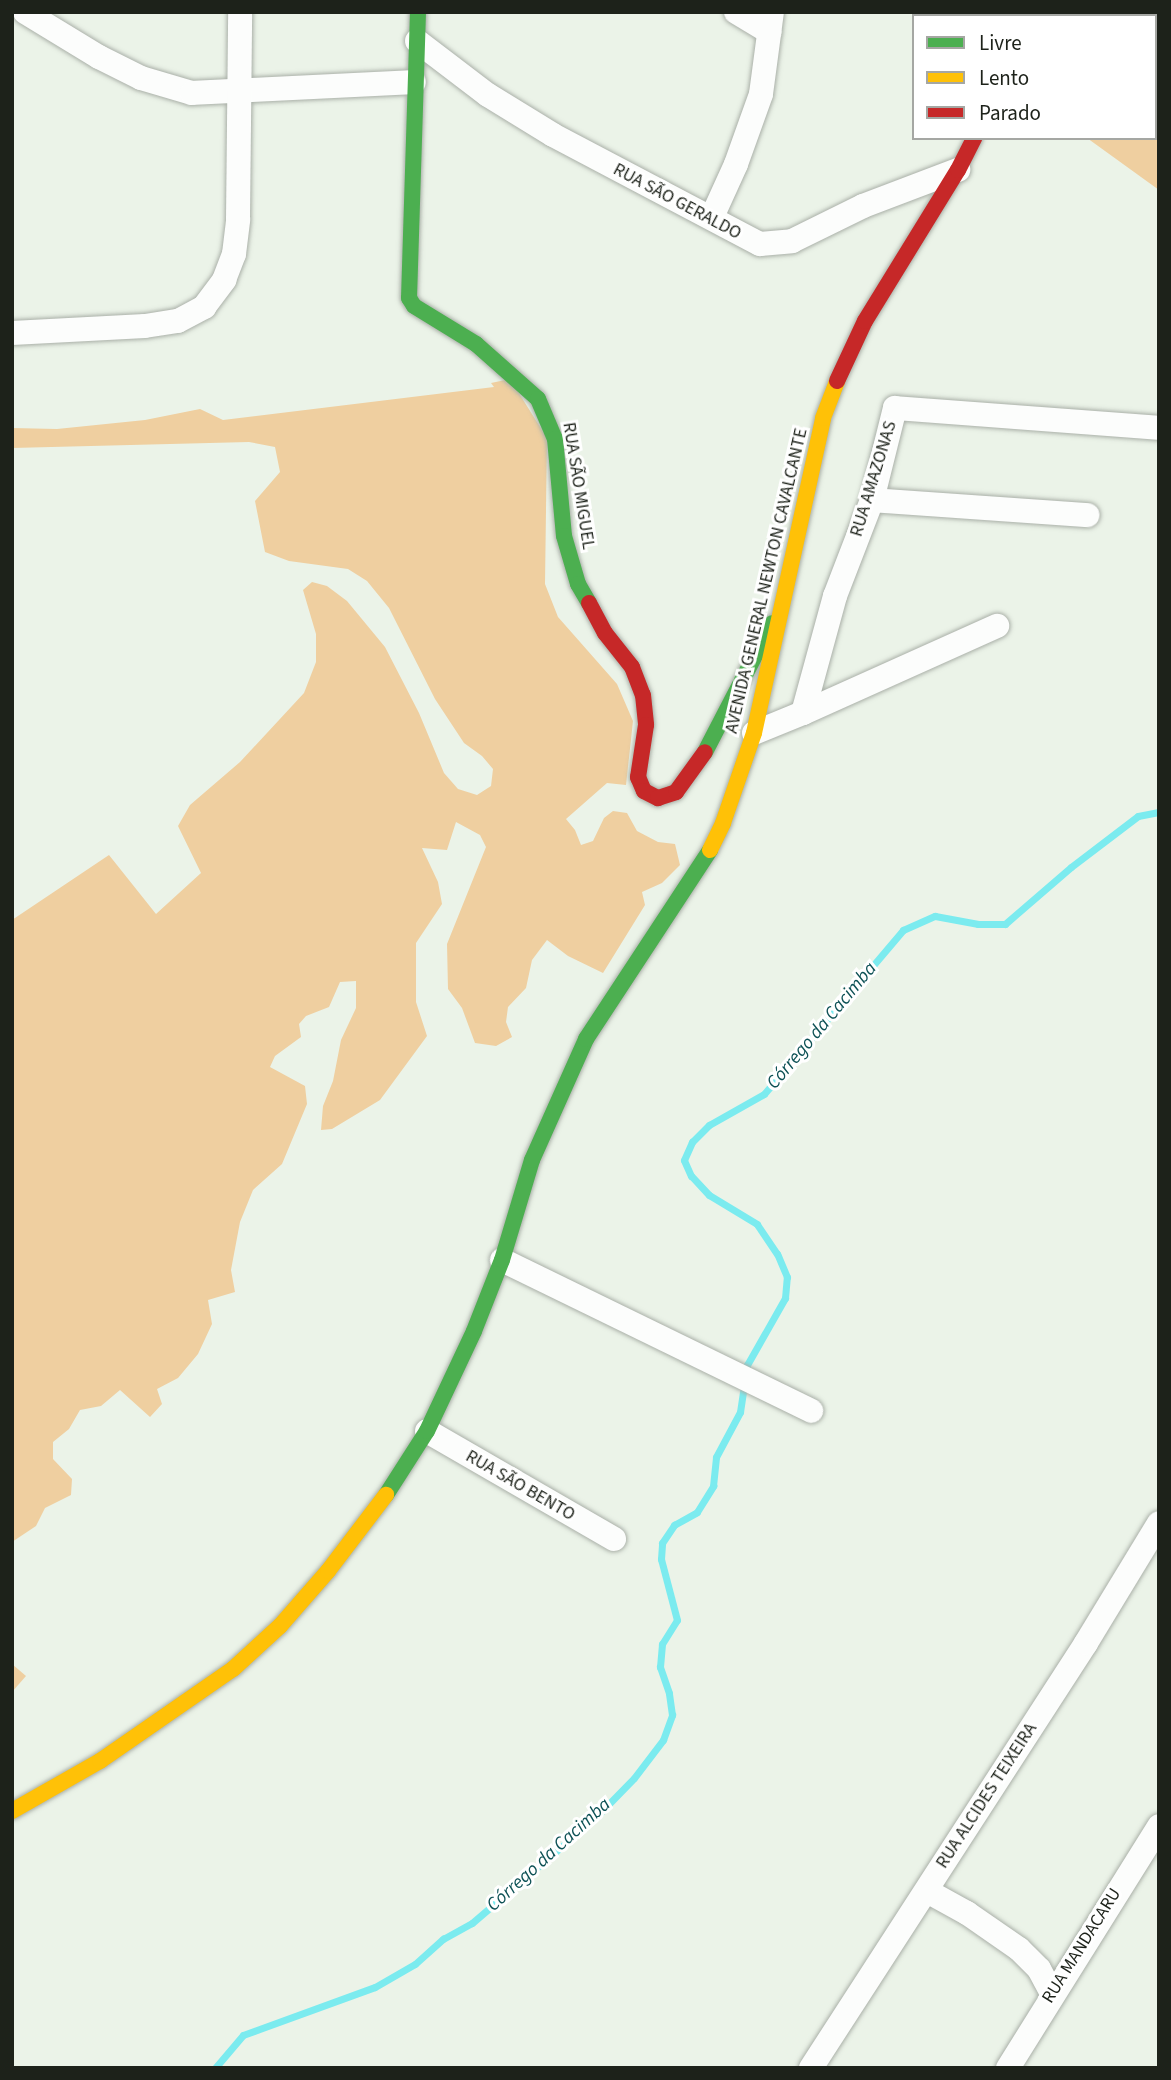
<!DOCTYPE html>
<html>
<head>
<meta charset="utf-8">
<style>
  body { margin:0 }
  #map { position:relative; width:1171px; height:2080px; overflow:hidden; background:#ebf3e8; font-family:"Source Sans 3",sans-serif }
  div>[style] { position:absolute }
  .green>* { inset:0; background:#efcfa0 }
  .stream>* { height:7px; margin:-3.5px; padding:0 3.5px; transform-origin:3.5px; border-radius:3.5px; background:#7bebef }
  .roads { filter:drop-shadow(0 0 2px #aab0a8) drop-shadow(0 0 2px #aab0a8) }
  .street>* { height:24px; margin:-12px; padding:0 12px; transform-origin:12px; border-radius:12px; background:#fcfdfc }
  .fast>* { height:16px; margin:-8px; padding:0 8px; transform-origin:8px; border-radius:8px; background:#4caf50 }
  .slow>* { height:16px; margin:-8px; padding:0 8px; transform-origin:8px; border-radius:8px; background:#ffc107 }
  .jam>* { height:16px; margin:-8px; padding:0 8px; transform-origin:8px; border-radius:8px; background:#c62828 }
  span { translate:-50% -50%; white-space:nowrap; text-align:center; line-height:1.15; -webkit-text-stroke:6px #fff; paint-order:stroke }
  .street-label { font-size:18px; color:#1d221a }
  .water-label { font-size:19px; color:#0d5155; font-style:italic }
  .frame { position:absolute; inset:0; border:14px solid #1d221a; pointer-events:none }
  .legend { position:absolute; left:912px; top:14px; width:245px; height:126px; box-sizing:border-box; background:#fff; border:2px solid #a5a7a3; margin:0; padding:9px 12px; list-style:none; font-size:21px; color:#1d221a }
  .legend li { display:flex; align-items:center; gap:14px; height:35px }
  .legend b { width:35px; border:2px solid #a5a7a3 }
</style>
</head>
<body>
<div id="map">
  <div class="green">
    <div style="clip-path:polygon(1091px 12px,1159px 12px,1159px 190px,1087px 138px,1155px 138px,1155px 16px,1089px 16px)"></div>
    <div style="clip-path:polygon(510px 379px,547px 438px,545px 584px,558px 617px,617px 684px,633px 721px,626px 785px,607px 783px,566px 819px,575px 830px,581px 845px,593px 841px,604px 818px,613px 811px,627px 813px,637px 831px,658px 842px,675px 844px,680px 865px,662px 883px,642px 892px,645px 905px,603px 973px,568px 956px,547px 940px,532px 960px,526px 988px,508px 1007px,506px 1022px,512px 1037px,496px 1046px,475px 1043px,462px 1008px,448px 989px,447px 944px,486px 847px,480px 835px,456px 822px,447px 850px,422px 848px,438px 882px,442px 904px,416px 943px,416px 1002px,427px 1036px,380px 1100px,332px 1129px,321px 1130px,323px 1106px,333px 1081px,341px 1040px,356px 1008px,356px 981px,340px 982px,329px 1007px,306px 1016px,299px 1024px,301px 1037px,275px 1056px,270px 1067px,305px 1086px,307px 1104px,282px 1164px,253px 1190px,240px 1222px,231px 1270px,235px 1292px,208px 1300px,212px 1324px,198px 1354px,178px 1378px,157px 1389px,162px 1404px,150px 1417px,120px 1390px,101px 1406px,80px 1410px,69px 1429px,53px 1442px,53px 1459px,72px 1479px,71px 1495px,45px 1508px,36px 1526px,12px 1542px,12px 920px,109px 855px,156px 914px,201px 873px,178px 826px,190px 805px,240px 762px,304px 693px,316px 662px,316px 634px,303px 590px,312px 582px,327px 586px,347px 601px,385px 647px,419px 713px,444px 773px,458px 789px,477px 795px,491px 786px,493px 769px,482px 756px,464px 743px,435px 699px,389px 608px,367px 581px,348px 569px,289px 561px,265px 552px,255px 501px,280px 472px,275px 447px,249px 442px,12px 448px,12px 428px,57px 429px,145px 420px,200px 409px,223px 420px,494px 387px,491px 383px)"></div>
    <div style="clip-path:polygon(12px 1664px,26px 1676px,12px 1692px)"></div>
  </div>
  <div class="stream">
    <div style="left:215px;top:2068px;width:43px;rotate:-49.7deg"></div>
    <div style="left:243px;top:2035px;width:140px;rotate:-20deg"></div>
    <div style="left:375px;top:1987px;width:46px;rotate:-29.9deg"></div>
    <div style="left:415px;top:1964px;width:38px;rotate:-42deg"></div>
    <div style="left:443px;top:1939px;width:33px;rotate:-29deg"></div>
    <div style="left:472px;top:1923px;width:163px;rotate:-40.5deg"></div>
    <div style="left:596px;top:1817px;width:54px;rotate:-45.7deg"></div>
    <div style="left:634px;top:1778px;width:48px;rotate:-52.7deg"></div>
    <div style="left:663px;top:1740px;width:27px;rotate:-70deg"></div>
    <div style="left:672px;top:1715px;width:22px;rotate:-98deg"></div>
    <div style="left:669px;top:1693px;width:28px;rotate:-109deg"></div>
    <div style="left:660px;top:1667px;width:23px;rotate:-85deg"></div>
    <div style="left:662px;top:1644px;width:28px;rotate:-58deg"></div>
    <div style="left:677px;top:1620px;width:63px;rotate:-104.7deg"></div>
    <div style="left:661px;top:1559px;width:16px;rotate:-86deg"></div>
    <div style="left:662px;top:1543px;width:22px;rotate:-56deg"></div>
    <div style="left:674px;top:1525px;width:26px;rotate:-29deg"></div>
    <div style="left:697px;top:1512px;width:31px;rotate:-58deg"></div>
    <div style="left:713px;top:1486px;width:29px;rotate:-84deg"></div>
    <div style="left:716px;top:1457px;width:51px;rotate:-61.9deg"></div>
    <div style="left:740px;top:1412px;width:48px;rotate:-81.5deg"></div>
    <div style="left:747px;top:1365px;width:77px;rotate:-60.4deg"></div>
    <div style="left:785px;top:1298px;width:21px;rotate:-85deg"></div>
    <div style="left:787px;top:1277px;width:25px;rotate:-113deg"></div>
    <div style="left:777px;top:1254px;width:36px;rotate:-124deg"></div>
    <div style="left:757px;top:1224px;width:56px;rotate:-148.9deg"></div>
    <div style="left:709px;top:1195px;width:26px;rotate:-133deg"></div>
    <div style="left:691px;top:1176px;width:17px;rotate:-114deg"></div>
    <div style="left:684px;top:1160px;width:20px;rotate:-66deg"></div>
    <div style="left:692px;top:1142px;width:24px;rotate:-45deg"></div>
    <div style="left:709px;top:1125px;width:63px;rotate:-29.4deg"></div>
    <div style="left:764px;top:1094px;width:215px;rotate:-49.7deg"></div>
    <div style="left:903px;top:930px;width:35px;rotate:-24deg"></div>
    <div style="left:935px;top:916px;width:44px;rotate:10.5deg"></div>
    <div style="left:978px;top:924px;width:27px"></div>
    <div style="left:1005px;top:924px;width:87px;rotate:-40.8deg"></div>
    <div style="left:1071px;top:867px;width:84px;rotate:-37.3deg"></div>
    <div style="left:1138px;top:816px;width:21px;rotate:-11deg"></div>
  </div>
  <div class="roads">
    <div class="street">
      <div style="left:25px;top:12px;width:87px;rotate:31.3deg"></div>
      <div style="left:99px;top:57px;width:47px;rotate:26.6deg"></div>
      <div style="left:141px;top:78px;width:53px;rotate:16.4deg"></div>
      <div style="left:192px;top:93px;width:222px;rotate:-2.8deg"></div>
      <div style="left:736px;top:12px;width:39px;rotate:31deg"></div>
      <div style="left:417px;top:41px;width:89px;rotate:37.3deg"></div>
      <div style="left:488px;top:95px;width:76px;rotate:31.6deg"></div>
      <div style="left:553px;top:135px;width:234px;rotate:27.8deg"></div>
      <div style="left:760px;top:244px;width:32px;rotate:-5deg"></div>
      <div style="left:792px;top:241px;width:79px;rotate:-26.2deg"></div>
      <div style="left:863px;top:206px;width:102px;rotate:-20.8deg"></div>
      <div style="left:712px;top:217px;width:58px;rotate:-65.6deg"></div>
      <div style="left:736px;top:164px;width:74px;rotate:-70.3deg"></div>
      <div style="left:761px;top:94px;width:83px;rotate:-82.4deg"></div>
      <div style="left:12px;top:333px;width:133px;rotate:-3deg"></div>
      <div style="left:145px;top:326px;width:33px;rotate:-9deg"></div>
      <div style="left:178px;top:321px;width:30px;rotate:-28deg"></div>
      <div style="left:204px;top:307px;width:34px;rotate:-53deg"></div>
      <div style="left:224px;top:280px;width:28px;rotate:-69deg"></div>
      <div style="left:234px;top:254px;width:35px;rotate:-83deg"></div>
      <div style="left:238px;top:219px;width:207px;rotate:-89.4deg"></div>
      <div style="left:872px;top:500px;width:216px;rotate:4deg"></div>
      <div style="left:803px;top:713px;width:213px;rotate:-24.2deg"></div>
      <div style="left:754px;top:733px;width:53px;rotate:-22.2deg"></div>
      <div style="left:803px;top:713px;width:121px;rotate:-74.7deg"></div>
      <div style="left:835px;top:596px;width:103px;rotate:-68.9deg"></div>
      <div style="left:872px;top:500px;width:95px;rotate:-76deg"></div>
      <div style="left:895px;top:408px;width:265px;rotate:4.3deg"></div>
      <div style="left:502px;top:1260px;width:344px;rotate:26deg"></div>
      <div style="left:427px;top:1431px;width:216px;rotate:30deg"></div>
      <div style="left:927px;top:1891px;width:46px;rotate:28.8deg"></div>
      <div style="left:967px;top:1913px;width:63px;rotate:34.7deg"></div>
      <div style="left:1019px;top:1949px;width:28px;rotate:45deg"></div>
      <div style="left:1039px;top:1969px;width:27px;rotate:62deg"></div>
      <div style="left:811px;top:2068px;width:506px;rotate:-57.09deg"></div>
      <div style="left:1086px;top:1643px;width:140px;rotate:-58.7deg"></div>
      <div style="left:1008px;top:2068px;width:285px;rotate:-58deg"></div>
    </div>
    <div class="fast">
      <div style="left:418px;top:12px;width:286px;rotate:91.8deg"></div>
      <div style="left:409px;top:298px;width:9px;rotate:58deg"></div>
      <div style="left:414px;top:306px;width:73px;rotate:31.5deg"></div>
      <div style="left:476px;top:344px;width:83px;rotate:41.6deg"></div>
      <div style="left:538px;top:399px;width:43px;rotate:67deg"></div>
      <div style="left:555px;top:439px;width:97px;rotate:84.7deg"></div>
      <div style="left:564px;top:536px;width:50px;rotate:73.7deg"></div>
      <div style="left:578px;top:584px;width:22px;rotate:60deg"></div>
      <div style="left:705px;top:752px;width:145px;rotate:-62.6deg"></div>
      <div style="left:386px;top:1495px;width:76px;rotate:-57.4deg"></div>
      <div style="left:427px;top:1431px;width:110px;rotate:-64.8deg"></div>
      <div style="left:474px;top:1331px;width:76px;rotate:-68.5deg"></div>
      <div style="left:502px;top:1260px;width:104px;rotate:-73.3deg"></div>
      <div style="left:532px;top:1160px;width:133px;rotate:-65.9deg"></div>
      <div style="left:586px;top:1039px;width:226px;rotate:-56.7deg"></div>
    </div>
    <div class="slow">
      <div style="left:710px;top:850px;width:30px;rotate:-64deg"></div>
      <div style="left:723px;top:823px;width:95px;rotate:-71deg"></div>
      <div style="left:754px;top:733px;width:322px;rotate:-77.6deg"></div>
      <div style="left:823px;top:418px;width:40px;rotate:-69deg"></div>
      <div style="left:12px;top:1811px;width:101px;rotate:-29.6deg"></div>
      <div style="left:100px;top:1761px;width:162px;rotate:-34.7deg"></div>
      <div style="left:233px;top:1669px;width:64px;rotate:-42.5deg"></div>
      <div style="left:280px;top:1626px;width:73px;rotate:-48.9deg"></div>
      <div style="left:328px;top:1571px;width:96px;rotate:-52.7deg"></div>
    </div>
    <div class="jam">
      <div style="left:1029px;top:16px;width:4px;rotate:-76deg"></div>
      <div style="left:837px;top:381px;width:66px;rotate:-65deg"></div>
      <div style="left:865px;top:321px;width:177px;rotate:-58.4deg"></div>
      <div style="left:958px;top:170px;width:36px;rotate:-63deg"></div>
      <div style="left:589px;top:603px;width:34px;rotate:62deg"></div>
      <div style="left:605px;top:633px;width:43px;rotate:51.5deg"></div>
      <div style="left:632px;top:667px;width:30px;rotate:69deg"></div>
      <div style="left:643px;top:695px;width:30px;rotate:84deg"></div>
      <div style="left:646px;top:725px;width:53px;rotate:98.7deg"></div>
      <div style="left:638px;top:777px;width:15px;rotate:67deg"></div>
      <div style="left:644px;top:791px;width:16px;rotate:27deg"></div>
      <div style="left:658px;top:798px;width:19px;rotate:-18deg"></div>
      <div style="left:676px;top:792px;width:49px;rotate:-54.1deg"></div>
    </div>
  </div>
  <div class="street-label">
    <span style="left:677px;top:202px;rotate:28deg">RUA SÃO GERALDO</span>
    <span style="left:874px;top:479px;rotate:-73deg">RUA AMAZONAS</span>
    <span style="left:578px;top:486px;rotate:81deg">RUA SÃO MIGUEL</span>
    <span style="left:767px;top:581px;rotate:-77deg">AVENIDA GENERAL NEWTON CAVALCANTE</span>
    <span style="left:520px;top:1486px;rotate:30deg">RUA SÃO BENTO</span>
    <span style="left:987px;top:1796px;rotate:-57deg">RUA ALCIDES TEIXEIRA</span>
    <span style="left:1082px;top:1946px;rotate:-58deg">RUA MANDACARU</span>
  </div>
  <div class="water-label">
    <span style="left:822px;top:1026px;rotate:-50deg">Córrego da Cacimba</span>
    <span style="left:549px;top:1855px;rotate:-42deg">Córrego da Cacimba</span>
  </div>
  <div class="frame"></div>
  <ul class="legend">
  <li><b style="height:9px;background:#4caf50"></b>Livre</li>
  <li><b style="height:9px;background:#ffc107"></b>Lento</li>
  <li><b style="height:9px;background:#c62828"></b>Parado</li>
  </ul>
</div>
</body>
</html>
